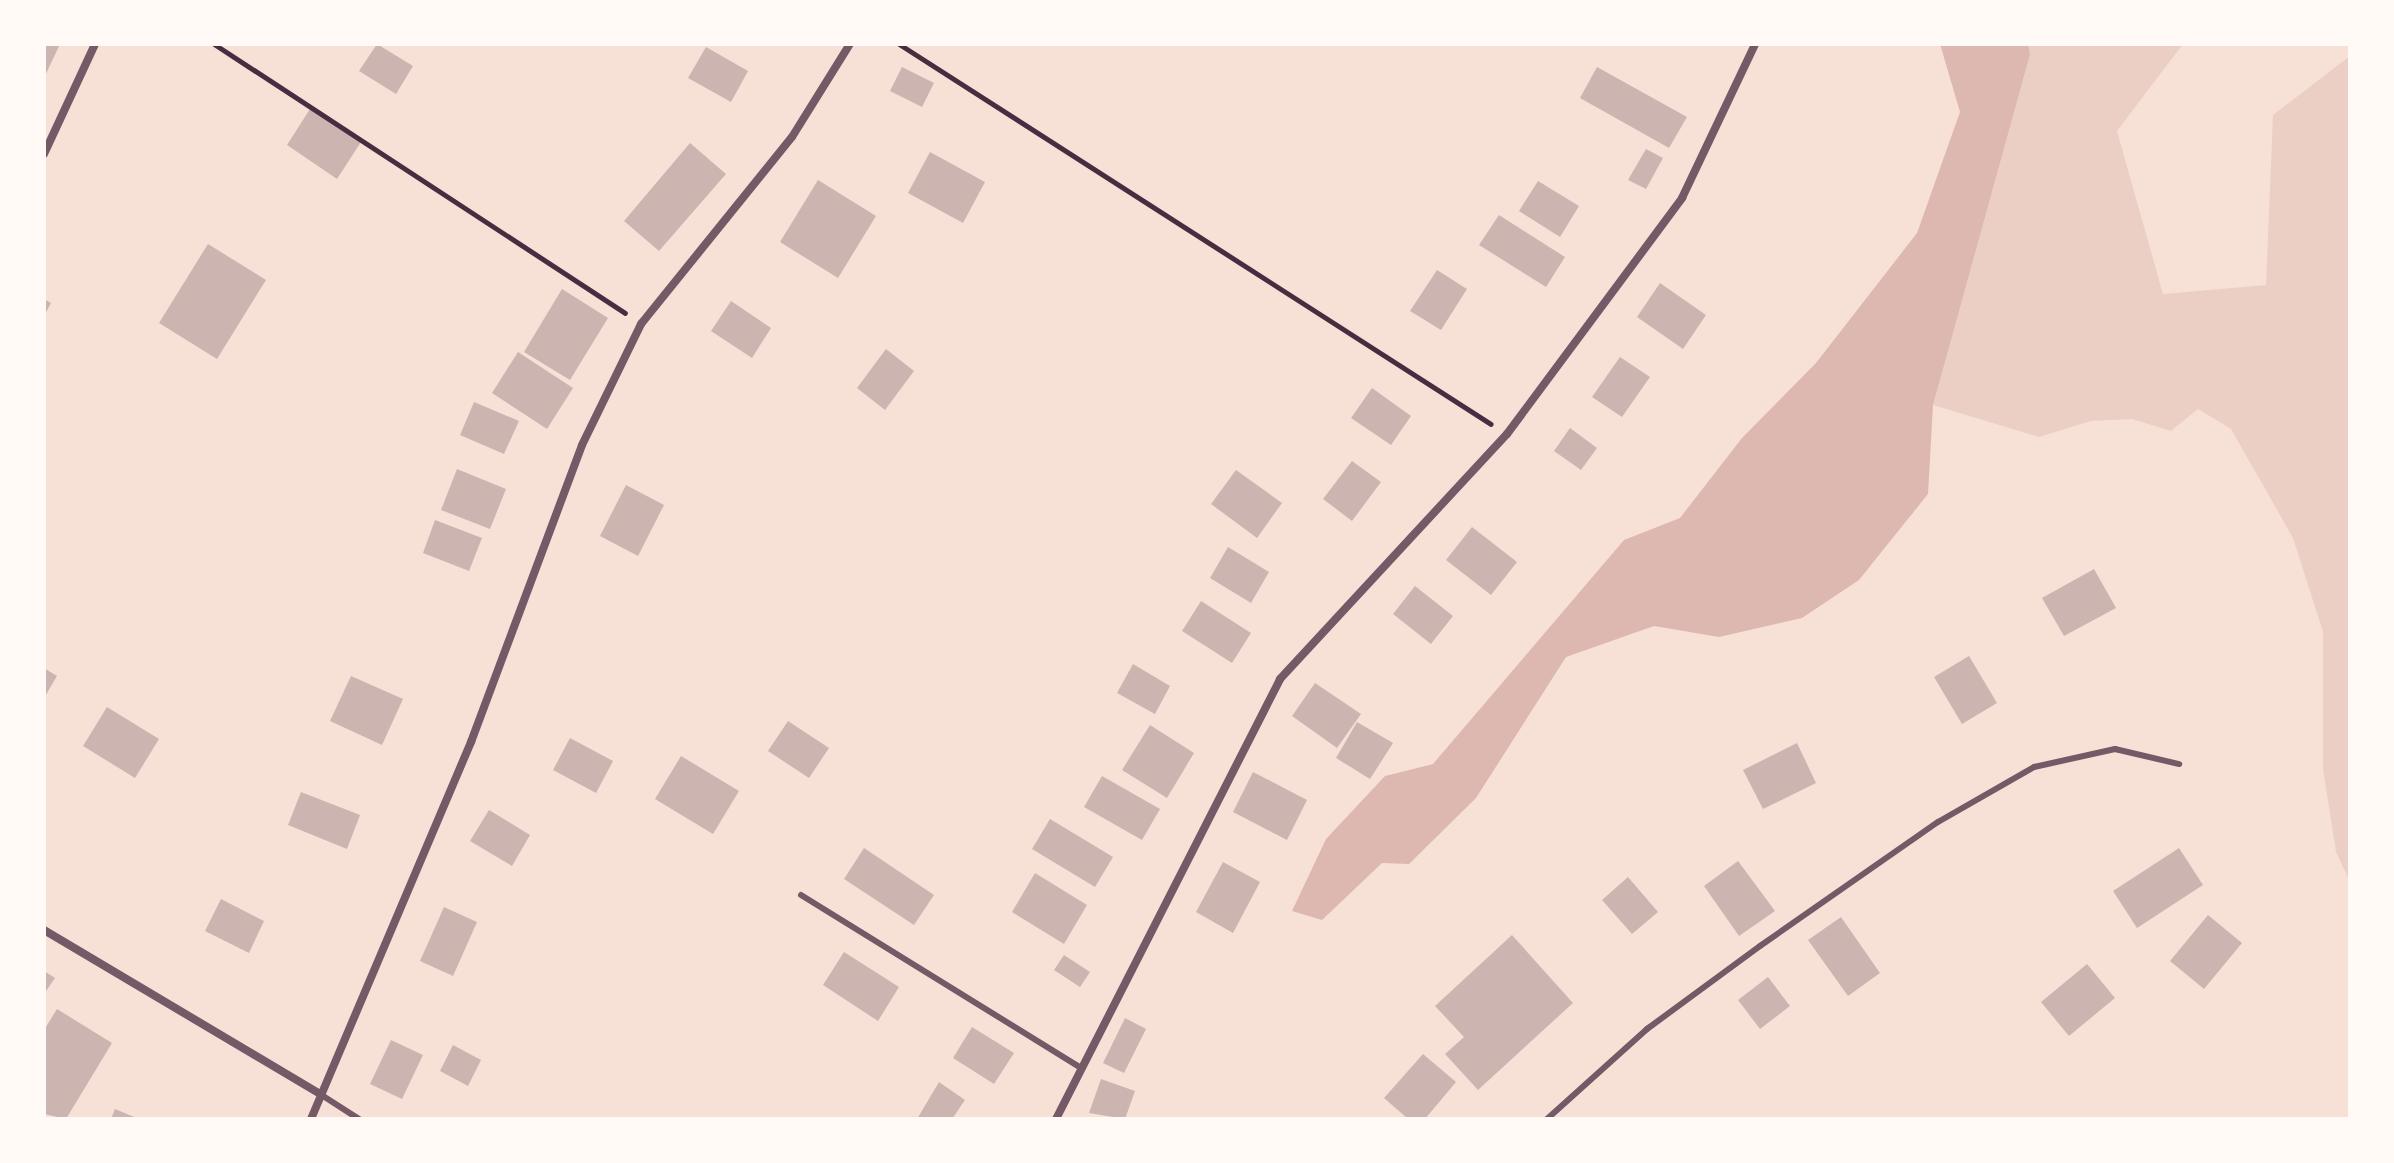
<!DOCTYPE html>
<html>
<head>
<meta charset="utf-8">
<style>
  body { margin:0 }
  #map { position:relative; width:2394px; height:1163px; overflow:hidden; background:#f7e1d7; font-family:"Nunito Sans",sans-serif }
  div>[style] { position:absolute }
  .green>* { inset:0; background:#ebcfc5 }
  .water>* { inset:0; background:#dcb8b0 }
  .building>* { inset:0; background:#ccb4b1 }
  .path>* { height:5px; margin:-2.5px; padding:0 2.5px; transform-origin:2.5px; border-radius:2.5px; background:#4a2c40 }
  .service>* { height:6px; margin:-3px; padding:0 3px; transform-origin:3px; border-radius:3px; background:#755966 }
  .minor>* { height:8px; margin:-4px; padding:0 4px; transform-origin:4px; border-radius:4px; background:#755966 }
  span { translate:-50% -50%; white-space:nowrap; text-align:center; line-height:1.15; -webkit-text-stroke:6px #fffaf5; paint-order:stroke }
  .frame { position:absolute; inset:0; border:46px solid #fffaf5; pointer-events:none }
</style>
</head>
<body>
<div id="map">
  <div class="green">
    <div style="clip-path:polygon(2028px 44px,2183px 44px,2117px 131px,2163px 294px,2266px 285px,2273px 115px,2350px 56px,2350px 882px,2336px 852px,2323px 769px,2323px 632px,2293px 538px,2231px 429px,2198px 409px,2171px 431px,2132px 419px,2091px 421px,2039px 437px,1933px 405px)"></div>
  </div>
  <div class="water">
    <div style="clip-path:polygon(1940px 44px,2028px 44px,2030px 54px,1933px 405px,1928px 494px,1859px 580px,1802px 618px,1719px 637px,1654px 626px,1566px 657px,1476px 798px,1409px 864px,1382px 863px,1322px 920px,1292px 911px,1326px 839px,1385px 776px,1433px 764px,1624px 540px,1680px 518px,1742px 438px,1816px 363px,1917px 233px,1960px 112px)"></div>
  </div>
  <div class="building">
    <div style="clip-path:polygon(44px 44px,60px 44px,44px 78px)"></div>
    <div style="clip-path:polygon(377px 44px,413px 66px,396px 94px,359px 71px)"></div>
    <div style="clip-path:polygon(706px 47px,748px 71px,731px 102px,688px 78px)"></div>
    <div style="clip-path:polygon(902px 67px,934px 83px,922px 107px,890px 91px)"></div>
    <div style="clip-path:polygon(1597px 67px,1687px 117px,1669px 148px,1580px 98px)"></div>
    <div style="clip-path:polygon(310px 109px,361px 142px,337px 179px,287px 145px)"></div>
    <div style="clip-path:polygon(690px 143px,726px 174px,659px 251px,624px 221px)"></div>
    <div style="clip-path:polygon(1646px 149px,1663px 158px,1646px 189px,1628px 180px)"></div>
    <div style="clip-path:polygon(930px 152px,985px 182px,963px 223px,908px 193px)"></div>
    <div style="clip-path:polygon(818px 180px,876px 216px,838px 278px,780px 242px)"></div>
    <div style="clip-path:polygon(1538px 181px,1579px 206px,1560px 237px,1519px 211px)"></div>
    <div style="clip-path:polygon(1499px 215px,1565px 257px,1546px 287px,1479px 245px)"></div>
    <div style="clip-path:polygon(208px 244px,266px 280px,217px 359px,159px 323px)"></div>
    <div style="clip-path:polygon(1437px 270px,1467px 289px,1441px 330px,1410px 311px)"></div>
    <div style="clip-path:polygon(1660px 283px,1706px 315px,1683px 349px,1637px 317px)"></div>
    <div style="clip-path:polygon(562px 289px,608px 318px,570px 380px,524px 352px)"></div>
    <div style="clip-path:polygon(44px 299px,51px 303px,44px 316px)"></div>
    <div style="clip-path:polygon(731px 301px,771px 328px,752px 358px,711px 331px)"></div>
    <div style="clip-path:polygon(886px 349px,914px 371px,885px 410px,857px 388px)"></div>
    <div style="clip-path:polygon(518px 352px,573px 388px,547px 429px,492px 393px)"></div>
    <div style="clip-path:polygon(1620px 357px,1650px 377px,1622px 417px,1592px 397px)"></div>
    <div style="clip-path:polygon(1372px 388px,1411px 416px,1391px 445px,1351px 418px)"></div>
    <div style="clip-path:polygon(474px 402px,519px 421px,504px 454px,460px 435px)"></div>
    <div style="clip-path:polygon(1570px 428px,1597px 448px,1581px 470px,1554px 451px)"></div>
    <div style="clip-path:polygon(1352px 461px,1381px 482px,1352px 521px,1323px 499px)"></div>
    <div style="clip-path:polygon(457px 469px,506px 489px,490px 529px,441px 510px)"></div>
    <div style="clip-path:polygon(1236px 470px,1282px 503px,1257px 538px,1211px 504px)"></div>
    <div style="clip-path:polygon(626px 485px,664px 505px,638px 556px,600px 536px)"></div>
    <div style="clip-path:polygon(435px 520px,482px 538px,469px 571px,423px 553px)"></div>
    <div style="clip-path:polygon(1472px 527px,1517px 562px,1491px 595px,1446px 560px)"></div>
    <div style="clip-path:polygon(1228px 547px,1269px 572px,1251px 603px,1210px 578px)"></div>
    <div style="clip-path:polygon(2094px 569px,2116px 608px,2064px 636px,2042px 598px)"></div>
    <div style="clip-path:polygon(1415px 586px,1453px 616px,1431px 644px,1393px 614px)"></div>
    <div style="clip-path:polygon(1201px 601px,1251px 633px,1232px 663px,1182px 631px)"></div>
    <div style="clip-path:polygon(1969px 656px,1997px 703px,1962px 724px,1934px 677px)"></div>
    <div style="clip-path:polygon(1133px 664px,1170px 686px,1155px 714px,1117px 693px)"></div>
    <div style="clip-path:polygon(44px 668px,57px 676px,44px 698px)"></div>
    <div style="clip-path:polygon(351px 676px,403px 699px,382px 745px,330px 721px)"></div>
    <div style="clip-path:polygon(1315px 683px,1361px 714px,1337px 748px,1292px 716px)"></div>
    <div style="clip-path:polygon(107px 707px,159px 739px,135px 778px,83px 746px)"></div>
    <div style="clip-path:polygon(788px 721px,829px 748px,809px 778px,768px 751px)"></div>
    <div style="clip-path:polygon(1357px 722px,1393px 743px,1370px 779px,1336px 758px)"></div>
    <div style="clip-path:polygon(1150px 725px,1194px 753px,1167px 798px,1122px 770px)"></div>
    <div style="clip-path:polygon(570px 738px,613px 761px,596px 793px,553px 770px)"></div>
    <div style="clip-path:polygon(1797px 743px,1816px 783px,1763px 809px,1743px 770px)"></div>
    <div style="clip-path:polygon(681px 756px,739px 791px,713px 834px,655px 799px)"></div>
    <div style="clip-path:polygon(1253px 772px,1307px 800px,1287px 840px,1233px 812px)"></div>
    <div style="clip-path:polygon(1102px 776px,1160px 809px,1142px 840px,1084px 807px)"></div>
    <div style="clip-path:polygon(301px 792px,360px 815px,347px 849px,288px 825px)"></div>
    <div style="clip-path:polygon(489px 810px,530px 835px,512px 866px,470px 841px)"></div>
    <div style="clip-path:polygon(1050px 819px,1113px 857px,1095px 887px,1032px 849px)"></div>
    <div style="clip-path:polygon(864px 848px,934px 895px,914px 925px,844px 879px)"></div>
    <div style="clip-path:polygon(2179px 848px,2203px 885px,2137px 928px,2113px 891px)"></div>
    <div style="clip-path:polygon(1738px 861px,1775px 911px,1739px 936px,1704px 886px)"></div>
    <div style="clip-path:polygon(1223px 862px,1260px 882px,1233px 933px,1196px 912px)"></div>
    <div style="clip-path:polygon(1035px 873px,1087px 905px,1064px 944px,1012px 912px)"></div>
    <div style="clip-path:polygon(1628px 877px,1658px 912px,1632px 934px,1602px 900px)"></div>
    <div style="clip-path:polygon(221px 899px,264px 921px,249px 953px,205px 931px)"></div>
    <div style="clip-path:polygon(444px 907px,477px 922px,453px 976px,420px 961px)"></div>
    <div style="clip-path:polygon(2208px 915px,2242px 943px,2204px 989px,2170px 961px)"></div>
    <div style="clip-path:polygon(1841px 917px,1880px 973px,1848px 996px,1808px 940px)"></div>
    <div style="clip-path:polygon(1512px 935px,1573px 1003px,1478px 1090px,1445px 1054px,1464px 1037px,1435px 1006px)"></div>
    <div style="clip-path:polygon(844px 952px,899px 987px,878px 1021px,823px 985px)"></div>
    <div style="clip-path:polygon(1064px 955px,1090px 972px,1080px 987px,1054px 970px)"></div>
    <div style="clip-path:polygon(2087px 964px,2115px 998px,2069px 1036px,2041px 1002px)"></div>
    <div style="clip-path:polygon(44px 971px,55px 978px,44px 994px)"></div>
    <div style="clip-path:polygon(1768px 977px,1790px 1006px,1760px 1029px,1738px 1000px)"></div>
    <div style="clip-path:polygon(57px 1009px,112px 1043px,66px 1119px,44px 1114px,44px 1030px)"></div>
    <div style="clip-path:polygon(1125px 1018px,1146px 1029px,1124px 1073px,1103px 1063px)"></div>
    <div style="clip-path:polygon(972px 1027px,1014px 1053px,994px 1084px,953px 1058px)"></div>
    <div style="clip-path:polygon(391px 1040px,423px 1055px,402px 1099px,370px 1084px)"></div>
    <div style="clip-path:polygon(453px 1045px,481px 1060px,468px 1086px,440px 1071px)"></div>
    <div style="clip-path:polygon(1423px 1054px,1456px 1082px,1425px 1119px,1408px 1119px,1384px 1098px)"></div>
    <div style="clip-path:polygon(1101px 1079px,1135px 1091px,1125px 1119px,1089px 1113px)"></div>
    <div style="clip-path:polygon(939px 1082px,965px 1100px,952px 1119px,917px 1119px)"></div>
    <div style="clip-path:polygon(115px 1109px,139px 1119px,111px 1119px)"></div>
  </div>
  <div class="path">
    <div style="left:214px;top:44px;width:491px;rotate:33.2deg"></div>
    <div style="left:899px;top:44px;width:703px;rotate:32.7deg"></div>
  </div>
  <div class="service">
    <div style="left:801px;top:895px;width:328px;rotate:31.7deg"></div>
    <div style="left:320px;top:1094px;width:46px;rotate:32.7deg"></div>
    <div style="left:1547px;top:1119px;width:135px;rotate:-42deg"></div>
    <div style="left:1647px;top:1029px;width:140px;rotate:-36.3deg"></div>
    <div style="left:1760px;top:946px;width:217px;rotate:-34.9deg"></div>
    <div style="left:1938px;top:822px;width:111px;rotate:-29.8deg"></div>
    <div style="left:2034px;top:767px;width:83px;rotate:-12.5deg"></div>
    <div style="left:2115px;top:749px;width:66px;rotate:13.2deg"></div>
  </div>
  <div class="minor">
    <div style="left:44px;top:154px;width:121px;rotate:-65.1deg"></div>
    <div style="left:44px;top:930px;width:321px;rotate:30.7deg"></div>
    <div style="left:311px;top:1119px;width:410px;rotate:-67deg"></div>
    <div style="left:471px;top:742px;width:317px;rotate:-69.5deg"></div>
    <div style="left:582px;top:445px;width:135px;rotate:-64deg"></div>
    <div style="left:641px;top:324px;width:240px;rotate:-51.1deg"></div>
    <div style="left:792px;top:137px;width:110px;rotate:-58.1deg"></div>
    <div style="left:1056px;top:1119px;width:494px;rotate:-63deg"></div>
    <div style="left:1280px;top:679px;width:334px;rotate:-47.2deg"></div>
    <div style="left:1507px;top:434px;width:294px;rotate:-53.4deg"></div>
    <div style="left:1682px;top:198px;width:170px;rotate:-64.6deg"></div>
  </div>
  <div class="frame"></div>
</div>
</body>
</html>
